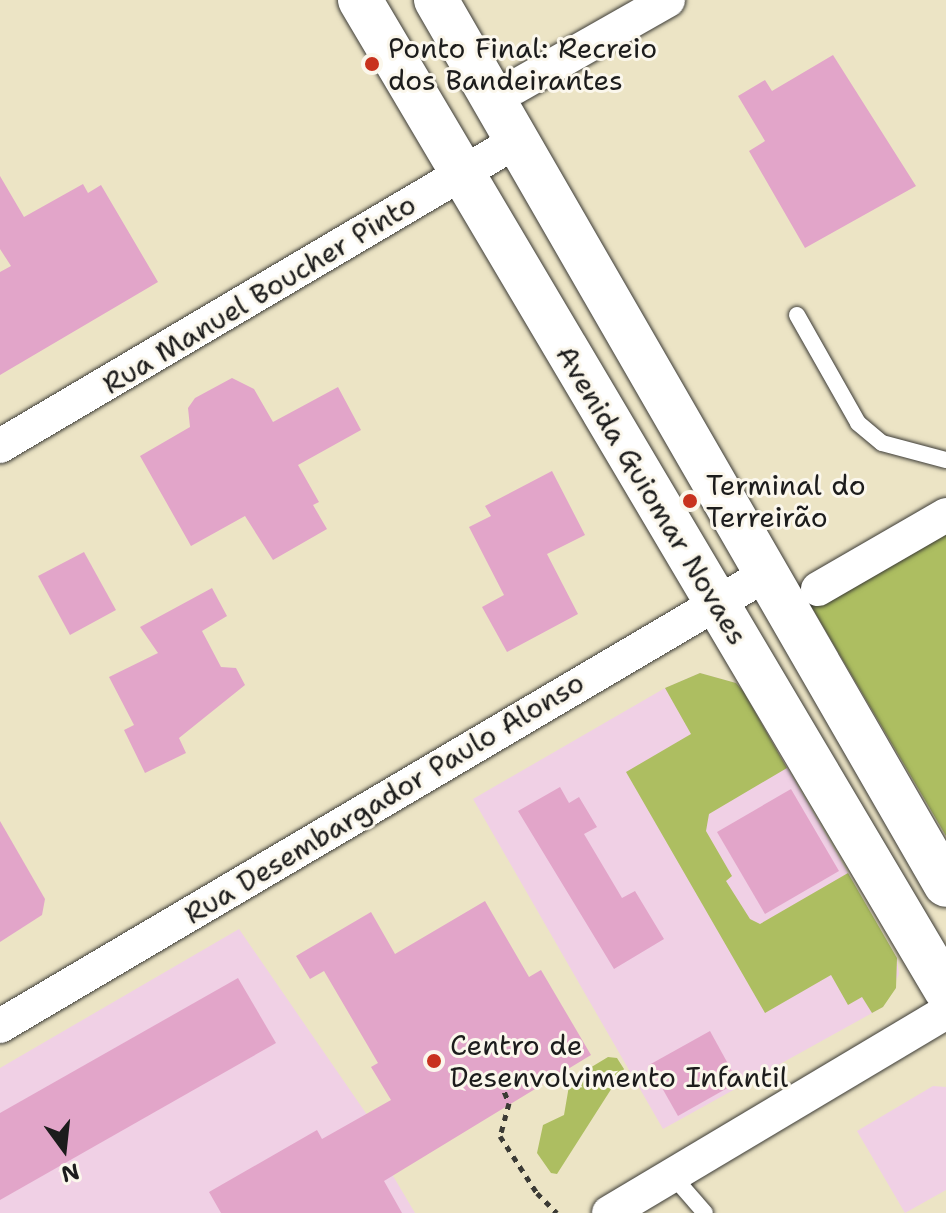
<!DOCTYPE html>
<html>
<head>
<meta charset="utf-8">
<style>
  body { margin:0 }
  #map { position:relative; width:946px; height:1213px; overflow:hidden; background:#ece4c5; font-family:"Shantell Sans",sans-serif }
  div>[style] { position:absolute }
  .built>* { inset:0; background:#f0d0e5 }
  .green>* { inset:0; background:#adbe61 }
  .building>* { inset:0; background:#e2a5c9 }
  .path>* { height:5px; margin-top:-2.5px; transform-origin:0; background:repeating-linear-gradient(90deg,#3b3a35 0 6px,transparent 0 12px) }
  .roads { filter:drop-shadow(0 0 2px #3b3a35) drop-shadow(0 0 2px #3b3a35) }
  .lane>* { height:16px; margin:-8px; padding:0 8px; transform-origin:8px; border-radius:8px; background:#fff }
  .street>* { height:34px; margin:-17px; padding:0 17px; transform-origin:17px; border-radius:17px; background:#fff }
  .secondary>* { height:44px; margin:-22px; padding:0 22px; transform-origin:22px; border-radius:22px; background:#fff }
  .dots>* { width:22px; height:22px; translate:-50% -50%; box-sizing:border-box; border:4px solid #fbf7ec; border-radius:50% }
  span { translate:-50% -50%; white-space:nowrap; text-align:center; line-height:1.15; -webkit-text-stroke:6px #fbf7ec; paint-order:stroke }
  .poi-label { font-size:28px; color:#1c1c1c }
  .left { translate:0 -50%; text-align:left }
  .street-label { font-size:28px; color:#1c1c1c }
  .north { position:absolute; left:24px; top:1109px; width:80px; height:80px; -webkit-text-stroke:6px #fbf7ec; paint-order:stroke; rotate:165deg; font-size:22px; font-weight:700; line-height:32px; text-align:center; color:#1c1c1c }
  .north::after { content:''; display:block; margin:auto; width:28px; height:36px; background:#1c1c1c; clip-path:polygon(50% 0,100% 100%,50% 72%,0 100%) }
</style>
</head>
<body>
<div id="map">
  <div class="built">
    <div style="clip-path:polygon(700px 673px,736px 683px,743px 691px,897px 958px,899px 974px,883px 1007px,663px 1129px,473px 799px,665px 688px)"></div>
    <div style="clip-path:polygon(239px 929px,381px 1135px,373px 1142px,415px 1213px,0 1213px,0 1068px)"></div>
    <div style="clip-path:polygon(933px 1086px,946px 1087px,946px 1190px,905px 1213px,857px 1131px)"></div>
  </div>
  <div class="green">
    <div style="clip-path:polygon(946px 521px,946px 836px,807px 599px)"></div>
    <div style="clip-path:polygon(700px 673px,736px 683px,743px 691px,787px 768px,709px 814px,706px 831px,732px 876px,726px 881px,750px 919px,760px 924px,848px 873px,897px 958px,896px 988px,883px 1007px,872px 1013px,862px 997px,848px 1005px,831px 975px,765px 1013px,626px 772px,691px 734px,665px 688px)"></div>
    <div style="clip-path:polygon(608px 1057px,617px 1058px,624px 1069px,557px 1174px,551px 1173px,537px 1153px,543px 1125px,564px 1115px,570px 1080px)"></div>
  </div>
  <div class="building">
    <div style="clip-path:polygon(833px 55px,916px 186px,805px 248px,749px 151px,765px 141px,738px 96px,765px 80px,772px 91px)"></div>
    <div style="clip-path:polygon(0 176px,24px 217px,83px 184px,88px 193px,101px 185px,158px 282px,0 375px,0 272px,11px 266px,0 249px)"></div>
    <div style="clip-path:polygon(232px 378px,254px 389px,273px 422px,338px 387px,361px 430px,298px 465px,319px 502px,313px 505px,327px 529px,273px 560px,245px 516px,191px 546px,140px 456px,190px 427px,188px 408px,195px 398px)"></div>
    <div style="clip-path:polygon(552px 471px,585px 535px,547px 554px,578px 614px,507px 652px,482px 607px,504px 595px,469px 527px,491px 516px,485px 506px)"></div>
    <div style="clip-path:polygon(84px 552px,116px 610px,70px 635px,38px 576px)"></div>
    <div style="clip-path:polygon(212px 588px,227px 616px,202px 631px,221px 667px,236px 668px,245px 685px,179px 738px,186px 753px,145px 773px,124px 730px,134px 725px,109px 677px,158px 653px,140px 627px)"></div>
    <div style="clip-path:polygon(560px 787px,569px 803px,579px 797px,597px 827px,584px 834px,622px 898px,635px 891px,664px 939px,614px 969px,518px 811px)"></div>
    <div style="clip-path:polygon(791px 789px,839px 871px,765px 914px,717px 832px)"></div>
    <div style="clip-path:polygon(0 821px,45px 899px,42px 915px,0 942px)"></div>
    <div style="clip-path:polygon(485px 901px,529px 977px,541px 970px,591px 1055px,384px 1181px,402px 1213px,221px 1213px,209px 1192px,317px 1130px,322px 1139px,391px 1100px,371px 1067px,378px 1063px,324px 971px,310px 979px,296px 956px,371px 912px,395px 954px)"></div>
    <div style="clip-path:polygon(238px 978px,276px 1043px,0 1200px,0 1113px)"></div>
    <div style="clip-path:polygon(710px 1031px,738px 1082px,678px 1116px,649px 1065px)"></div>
  </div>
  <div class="path">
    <div style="left:500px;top:1081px;width:24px;rotate:68deg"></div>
    <div style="left:509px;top:1103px;width:34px;rotate:105deg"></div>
    <div style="left:500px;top:1136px;width:68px;rotate:57deg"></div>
    <div style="left:537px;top:1193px;width:28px;rotate:45deg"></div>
  </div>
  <div class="roads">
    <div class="lane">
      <div style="left:797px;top:315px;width:124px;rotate:60.5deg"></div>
      <div style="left:858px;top:423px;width:31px;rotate:40deg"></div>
      <div style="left:882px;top:443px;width:66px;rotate:14.9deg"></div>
      <div style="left:672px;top:1175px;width:50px;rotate:49deg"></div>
    </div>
    <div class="street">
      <div style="left:515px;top:87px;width:176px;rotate:-29.6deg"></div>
      <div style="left:0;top:446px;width:600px;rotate:-30.54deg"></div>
      <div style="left:818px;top:589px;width:148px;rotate:-30deg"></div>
      <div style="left:0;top:1026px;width:894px;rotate:-30.52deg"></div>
      <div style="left:609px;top:1213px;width:392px;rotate:-30.8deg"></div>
    </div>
    <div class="secondary">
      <div style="left:360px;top:0;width:1150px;rotate:59.38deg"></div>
      <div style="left:436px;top:0;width:1021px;rotate:60.05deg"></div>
    </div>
  </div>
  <div class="dots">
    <div style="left:372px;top:64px;background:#c8321e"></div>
    <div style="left:690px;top:501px;background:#c8321e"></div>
    <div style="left:434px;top:1061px;background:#c8321e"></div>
  </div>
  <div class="poi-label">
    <span class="left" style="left:388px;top:64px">Ponto Final: Recreio<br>dos Bandeirantes</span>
    <span class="left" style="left:706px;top:501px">Terminal do<br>Terreirão</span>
    <span class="left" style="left:450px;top:1061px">Centro de<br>Desenvolvimento Infantil</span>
  </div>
  <div class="street-label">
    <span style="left:259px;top:294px;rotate:-31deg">Rua Manuel Boucher Pinto</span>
    <span style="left:652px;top:495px;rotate:59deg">Avenida Guiomar Novaes</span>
    <span style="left:384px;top:798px;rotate:-31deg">Rua Desembargador Paulo Alonso</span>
  </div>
  <div class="north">N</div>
</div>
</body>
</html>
